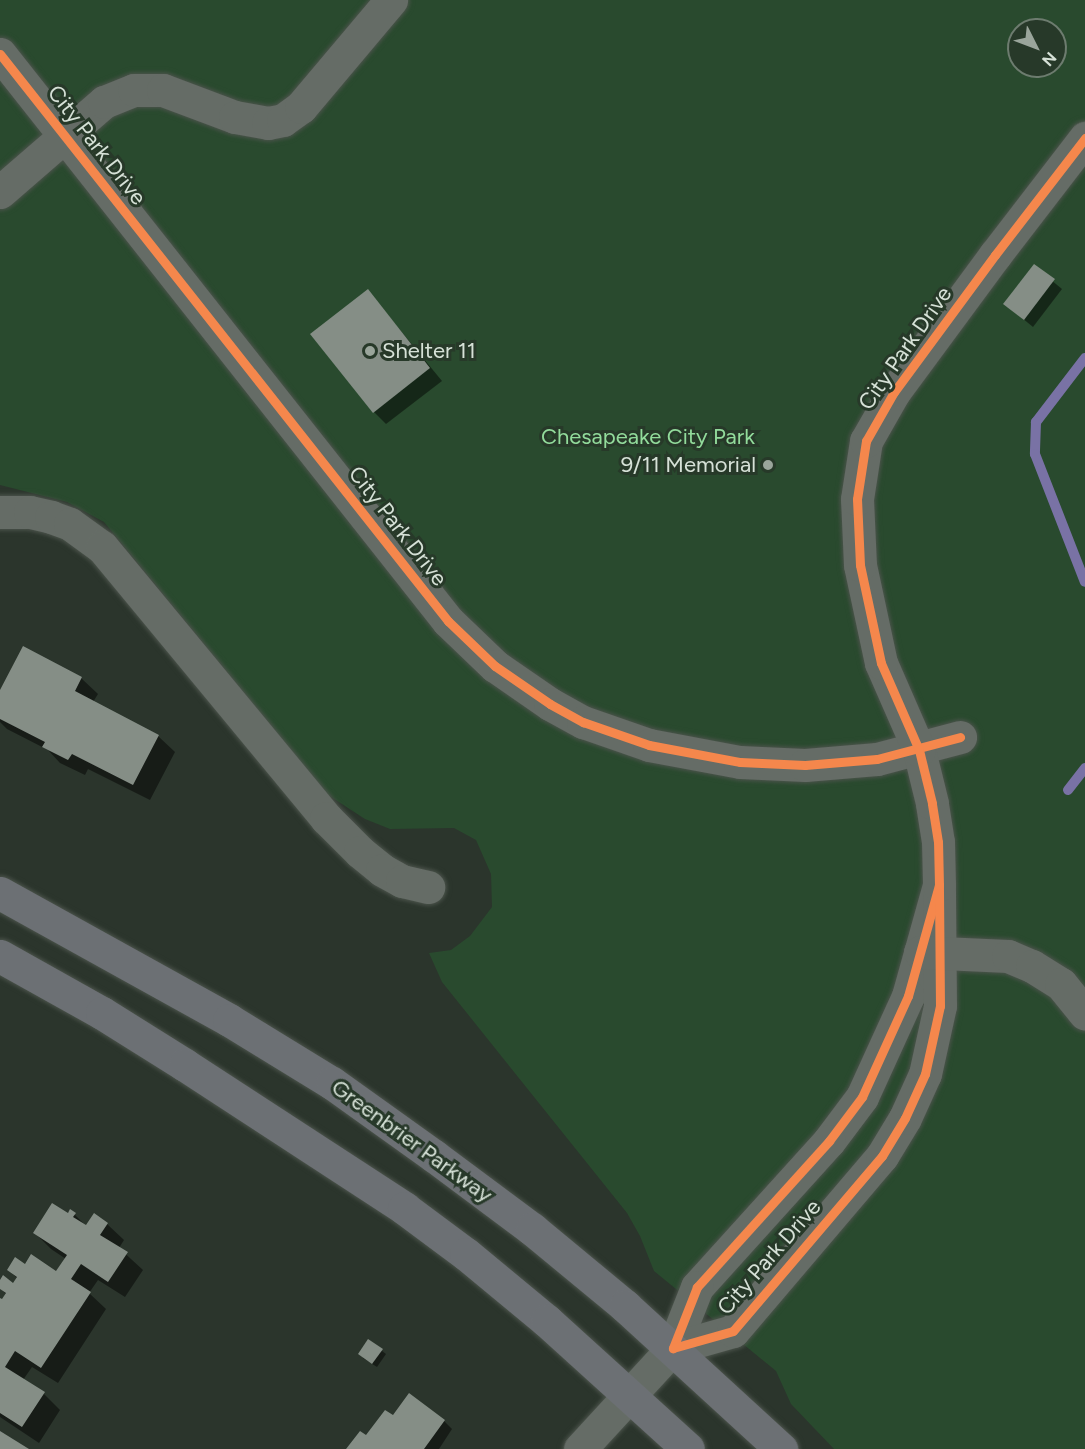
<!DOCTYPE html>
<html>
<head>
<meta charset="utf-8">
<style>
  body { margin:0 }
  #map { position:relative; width:1085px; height:1449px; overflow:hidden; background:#2b352c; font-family:Figtree,sans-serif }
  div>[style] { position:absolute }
  .green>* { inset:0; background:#294a2e }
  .shadow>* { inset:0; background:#0007 }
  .stream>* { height:10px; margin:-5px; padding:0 5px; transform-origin:5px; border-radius:5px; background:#7972a5 }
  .building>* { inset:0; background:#858e86 }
  .roads { filter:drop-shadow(0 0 2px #4b534b) drop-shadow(0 0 2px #4b534b) }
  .minor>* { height:33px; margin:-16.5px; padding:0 16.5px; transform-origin:16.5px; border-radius:16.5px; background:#656c66 }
  .major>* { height:33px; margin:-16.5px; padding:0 16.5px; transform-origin:16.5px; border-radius:16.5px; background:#6c7074 }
  .cycleway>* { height:9px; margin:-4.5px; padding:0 4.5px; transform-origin:4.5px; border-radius:4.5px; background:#f5874c }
  .dots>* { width:16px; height:16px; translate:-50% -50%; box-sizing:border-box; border:3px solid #273929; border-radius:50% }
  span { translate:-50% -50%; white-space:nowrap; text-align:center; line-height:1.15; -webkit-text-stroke:6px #273929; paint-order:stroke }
  .street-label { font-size:22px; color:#d6e1d7 }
  .poi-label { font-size:22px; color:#d6e1d7 }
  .left { translate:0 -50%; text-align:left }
  .right { translate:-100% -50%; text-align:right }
  .park-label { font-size:22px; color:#92db9b }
  .north { position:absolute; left:1007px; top:18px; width:60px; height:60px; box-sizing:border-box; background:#273929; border:2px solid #6d7c6f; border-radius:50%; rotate:132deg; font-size:16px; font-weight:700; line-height:24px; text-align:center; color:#d6e1d7 }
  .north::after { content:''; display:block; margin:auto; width:21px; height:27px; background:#9aa59b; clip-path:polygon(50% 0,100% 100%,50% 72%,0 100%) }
</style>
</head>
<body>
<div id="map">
  <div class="green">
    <div style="clip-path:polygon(evenodd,0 0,1085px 0,1085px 1449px,834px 1449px,791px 1404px,776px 1371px,654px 1271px,640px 1236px,627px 1213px,442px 982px,429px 953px,451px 950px,470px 936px,492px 907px,491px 874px,476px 840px,454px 828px,390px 829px,365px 819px,328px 795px,104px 522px,67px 502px,0 485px,0 0,1019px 30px,1055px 30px,1055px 66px,1019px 66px,1019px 30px)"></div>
  </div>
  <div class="shadow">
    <div style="clip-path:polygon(1034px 266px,1062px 289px,1033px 327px,1005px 304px)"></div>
    <div style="clip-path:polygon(368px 291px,442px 381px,386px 424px,374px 412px)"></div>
    <div style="clip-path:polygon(81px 678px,98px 694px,93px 702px,158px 736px,175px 752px,150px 800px,88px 769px,85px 775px,60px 763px,48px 750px,7px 729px,0 722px,0 694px)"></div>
    <div style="clip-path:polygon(71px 1211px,87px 1227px,107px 1224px,124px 1240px,119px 1248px,143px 1270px,125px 1297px,98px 1280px,89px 1293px,106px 1309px,58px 1383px,32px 1367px,23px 1380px,44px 1394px,60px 1410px,39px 1443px,0 1417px,0 1300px,2px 1301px,7px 1295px,0 1288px,0 1283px,14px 1285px,18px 1279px,9px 1270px,26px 1266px,57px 1273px,66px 1259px,51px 1249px,35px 1233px)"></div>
    <div style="clip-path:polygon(369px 1341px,386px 1354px,377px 1367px,363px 1358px)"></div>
    <div style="clip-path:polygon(393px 1417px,444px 1421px,452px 1429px,439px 1449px,348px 1449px)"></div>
  </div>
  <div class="stream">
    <div style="left:1085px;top:358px;width:81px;rotate:127.4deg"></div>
    <div style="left:1036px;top:422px;width:32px;rotate:92deg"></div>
    <div style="left:1035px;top:454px;width:137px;rotate:68.7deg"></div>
    <div style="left:1068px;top:790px;width:28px;rotate:-52deg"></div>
  </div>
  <div class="building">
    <div style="clip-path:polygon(1034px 264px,1055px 279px,1024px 320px,1003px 304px)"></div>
    <div style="clip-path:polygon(368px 289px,430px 368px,373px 413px,310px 334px)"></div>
    <div style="clip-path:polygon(23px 646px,82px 677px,75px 691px,159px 735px,133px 785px,72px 754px,68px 760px,42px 747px,45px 742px,0 719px,0 690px)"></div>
    <div style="clip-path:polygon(52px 1203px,68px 1213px,70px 1209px,76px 1213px,73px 1217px,86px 1225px,94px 1213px,108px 1223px,100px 1235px,128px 1252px,108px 1282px,81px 1264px,71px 1279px,91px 1292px,41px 1368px,15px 1351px,5px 1367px,45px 1392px,22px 1427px,0 1413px,0 1298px,2px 1299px,6px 1293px,0 1289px,0 1280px,3px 1275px,13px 1283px,17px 1277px,7px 1270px,15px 1257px,25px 1264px,31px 1254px,56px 1271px,67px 1255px,33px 1233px)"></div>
    <div style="clip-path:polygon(368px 1339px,383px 1349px,372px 1364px,358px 1354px)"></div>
    <div style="clip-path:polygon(409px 1393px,445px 1420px,424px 1449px,346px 1449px,360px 1431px,366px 1435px,385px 1410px,393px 1415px)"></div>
    <div style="clip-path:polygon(0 1431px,29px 1449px,0 1449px)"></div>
  </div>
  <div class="roads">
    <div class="minor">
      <div style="left:0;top:54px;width:723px;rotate:51.69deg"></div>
      <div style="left:448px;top:621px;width:65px;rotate:43.8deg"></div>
      <div style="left:495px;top:666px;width:67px;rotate:34.6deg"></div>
      <div style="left:550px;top:704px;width:38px;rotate:29deg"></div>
      <div style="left:583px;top:722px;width:70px;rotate:19.2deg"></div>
      <div style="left:649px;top:745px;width:93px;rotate:10.6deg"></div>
      <div style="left:740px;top:762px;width:65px;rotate:2.6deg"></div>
      <div style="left:805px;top:765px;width:72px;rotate:-4.8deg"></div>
      <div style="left:877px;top:759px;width:86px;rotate:-14.8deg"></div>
      <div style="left:0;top:192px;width:138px;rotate:-40.9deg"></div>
      <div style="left:104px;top:102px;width:32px;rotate:-22deg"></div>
      <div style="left:134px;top:90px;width:29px"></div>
      <div style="left:163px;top:90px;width:77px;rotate:20.6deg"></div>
      <div style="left:235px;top:117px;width:34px;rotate:10deg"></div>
      <div style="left:268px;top:123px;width:15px;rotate:-11deg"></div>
      <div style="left:283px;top:120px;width:22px;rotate:-36deg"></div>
      <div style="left:301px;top:107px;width:140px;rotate:-49.9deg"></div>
      <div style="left:0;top:512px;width:30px"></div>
      <div style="left:30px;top:512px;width:22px;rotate:13deg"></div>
      <div style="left:51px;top:517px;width:20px;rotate:20deg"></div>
      <div style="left:70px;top:524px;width:39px;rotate:36deg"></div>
      <div style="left:102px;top:547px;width:352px;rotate:50.4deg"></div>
      <div style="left:326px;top:818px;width:48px;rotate:45deg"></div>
      <div style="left:360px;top:852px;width:28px;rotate:39deg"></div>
      <div style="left:382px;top:870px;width:23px;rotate:29deg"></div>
      <div style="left:402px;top:881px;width:27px;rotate:13deg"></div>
      <div style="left:939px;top:885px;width:115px;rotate:105.6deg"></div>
      <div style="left:908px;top:996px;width:111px;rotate:114.5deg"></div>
      <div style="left:862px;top:1097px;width:55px;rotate:126.9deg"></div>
      <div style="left:829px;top:1141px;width:197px;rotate:132.1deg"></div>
      <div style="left:697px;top:1287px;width:66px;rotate:111.5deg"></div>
      <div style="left:673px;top:1348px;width:62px;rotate:-15.8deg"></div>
      <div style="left:733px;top:1331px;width:230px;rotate:-49.6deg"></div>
      <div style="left:882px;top:1156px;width:44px;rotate:-58.8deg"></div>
      <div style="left:905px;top:1118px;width:48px;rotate:-65.6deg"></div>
      <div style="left:925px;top:1074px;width:70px;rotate:-77.6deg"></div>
      <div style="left:940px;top:1006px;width:121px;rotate:-90.5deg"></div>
      <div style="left:939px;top:885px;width:43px;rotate:-91.3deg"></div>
      <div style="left:938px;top:842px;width:39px;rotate:-99deg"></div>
      <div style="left:932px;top:803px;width:55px;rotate:-103.8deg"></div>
      <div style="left:919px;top:750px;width:95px;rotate:-113.6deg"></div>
      <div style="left:881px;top:663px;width:100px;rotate:-102.1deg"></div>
      <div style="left:860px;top:565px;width:66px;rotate:-92.6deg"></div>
      <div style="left:857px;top:499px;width:59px;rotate:-81.2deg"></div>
      <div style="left:866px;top:441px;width:56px;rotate:-60.3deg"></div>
      <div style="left:894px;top:392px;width:170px;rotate:-53.6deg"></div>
      <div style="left:995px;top:255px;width:148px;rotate:-52.4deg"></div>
      <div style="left:920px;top:952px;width:88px;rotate:2.6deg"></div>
      <div style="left:1008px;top:956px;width:26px;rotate:23deg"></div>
      <div style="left:1032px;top:966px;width:34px;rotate:32deg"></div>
      <div style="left:1061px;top:984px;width:38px;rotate:51deg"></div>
      <div style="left:580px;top:1449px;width:137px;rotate:-47.4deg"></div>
    </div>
    <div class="major">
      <div style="left:0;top:893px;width:262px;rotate:29deg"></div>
      <div style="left:229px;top:1020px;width:121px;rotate:31.5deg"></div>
      <div style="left:332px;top:1083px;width:125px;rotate:35.6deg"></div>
      <div style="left:434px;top:1156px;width:122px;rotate:36.7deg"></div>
      <div style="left:532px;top:1229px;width:121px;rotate:39.6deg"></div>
      <div style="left:625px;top:1306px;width:212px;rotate:42.5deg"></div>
      <div style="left:0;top:956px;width:117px;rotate:29.2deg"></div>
      <div style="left:102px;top:1013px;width:98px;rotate:32.1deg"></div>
      <div style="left:185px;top:1065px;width:262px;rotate:33.1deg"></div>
      <div style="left:404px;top:1208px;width:77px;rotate:36.6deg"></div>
      <div style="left:466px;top:1254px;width:105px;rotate:39.6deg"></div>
      <div style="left:547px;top:1321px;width:190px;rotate:42.2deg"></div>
    </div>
  </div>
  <div class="cycleway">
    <div style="left:0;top:54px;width:723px;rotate:51.69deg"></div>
    <div style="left:448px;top:621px;width:65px;rotate:43.8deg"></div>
    <div style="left:495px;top:666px;width:67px;rotate:34.6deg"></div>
    <div style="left:550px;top:704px;width:38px;rotate:29deg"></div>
    <div style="left:583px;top:722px;width:70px;rotate:19.2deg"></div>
    <div style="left:649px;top:745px;width:93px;rotate:10.6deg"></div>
    <div style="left:740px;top:762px;width:65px;rotate:2.6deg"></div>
    <div style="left:805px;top:765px;width:72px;rotate:-4.8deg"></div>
    <div style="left:877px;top:759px;width:86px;rotate:-14.8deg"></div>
    <div style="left:939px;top:885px;width:115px;rotate:105.6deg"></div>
    <div style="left:908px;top:996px;width:111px;rotate:114.5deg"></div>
    <div style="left:862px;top:1097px;width:55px;rotate:126.9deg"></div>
    <div style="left:829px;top:1141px;width:197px;rotate:132.1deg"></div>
    <div style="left:697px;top:1287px;width:66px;rotate:111.5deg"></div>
    <div style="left:673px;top:1348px;width:62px;rotate:-15.8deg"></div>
    <div style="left:733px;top:1331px;width:230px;rotate:-49.6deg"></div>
    <div style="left:882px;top:1156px;width:44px;rotate:-58.8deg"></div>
    <div style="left:905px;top:1118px;width:48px;rotate:-65.6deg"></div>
    <div style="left:925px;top:1074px;width:70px;rotate:-77.6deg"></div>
    <div style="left:940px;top:1006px;width:121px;rotate:-90.5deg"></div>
    <div style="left:939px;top:885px;width:43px;rotate:-91.3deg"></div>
    <div style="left:938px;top:842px;width:39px;rotate:-99deg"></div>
    <div style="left:932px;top:803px;width:55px;rotate:-103.8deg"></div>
    <div style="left:919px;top:750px;width:95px;rotate:-113.6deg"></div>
    <div style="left:881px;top:663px;width:100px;rotate:-102.1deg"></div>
    <div style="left:860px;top:565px;width:66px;rotate:-92.6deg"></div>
    <div style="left:857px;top:499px;width:59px;rotate:-81.2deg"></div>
    <div style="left:866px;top:441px;width:56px;rotate:-60.3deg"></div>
    <div style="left:894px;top:392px;width:170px;rotate:-53.6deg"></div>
    <div style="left:995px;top:255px;width:148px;rotate:-52.4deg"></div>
  </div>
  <div class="dots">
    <div style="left:370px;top:351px;background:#9aa59b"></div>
    <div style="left:768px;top:465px;background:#9aa59b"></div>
  </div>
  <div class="street-label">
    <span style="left:97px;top:145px;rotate:52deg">City Park Drive</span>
    <span style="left:905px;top:348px;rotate:-55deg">City Park Drive</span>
    <span style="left:398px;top:526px;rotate:52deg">City Park Drive</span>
    <span style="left:412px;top:1141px;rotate:36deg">Greenbrier Parkway</span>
    <span style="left:769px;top:1257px;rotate:-49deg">City Park Drive</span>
  </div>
  <div class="poi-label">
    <span class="left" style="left:382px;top:351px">Shelter 11</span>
    <span class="right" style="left:756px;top:465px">9/11 Memorial</span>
  </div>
  <div class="park-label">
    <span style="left:648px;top:437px">Chesapeake City Park</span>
  </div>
  <div class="north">N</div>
</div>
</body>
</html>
